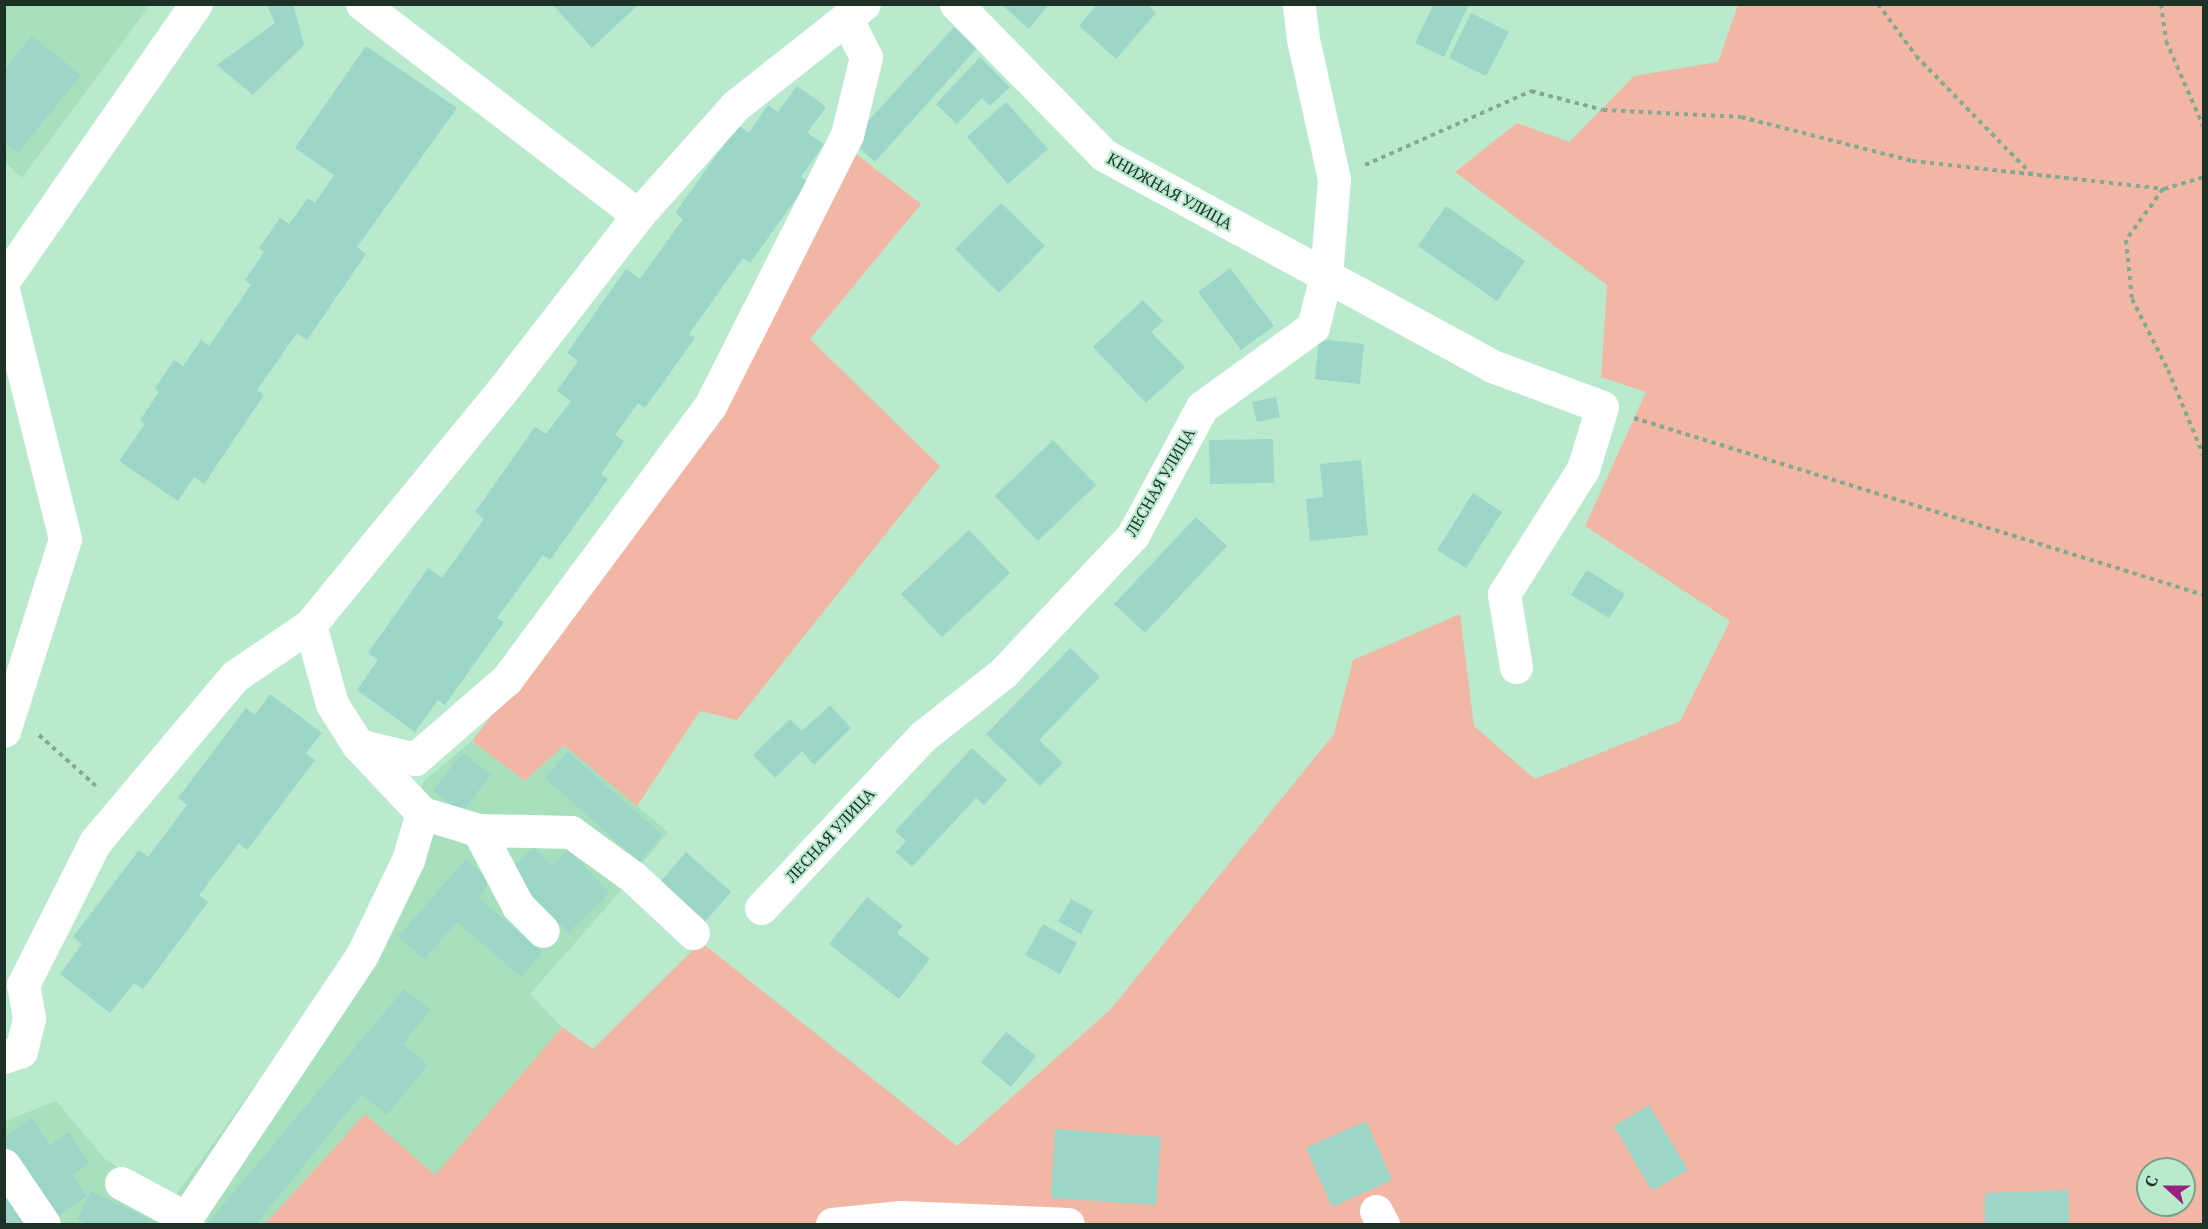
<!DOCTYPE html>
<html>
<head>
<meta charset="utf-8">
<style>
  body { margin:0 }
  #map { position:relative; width:2208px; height:1229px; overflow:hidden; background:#baeacd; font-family:"PT Serif",serif }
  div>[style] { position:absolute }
  .built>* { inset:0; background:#a8e0be }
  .green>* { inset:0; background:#f2b7a4 }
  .building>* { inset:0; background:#9bd6c8 }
  .path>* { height:4px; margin-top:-2px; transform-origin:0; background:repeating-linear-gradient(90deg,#83a993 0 4.5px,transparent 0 9px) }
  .minor>* { height:33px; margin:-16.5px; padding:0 16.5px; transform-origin:16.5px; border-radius:16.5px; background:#fff }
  span { translate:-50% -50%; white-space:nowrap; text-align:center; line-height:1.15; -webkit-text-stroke:4.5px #baeacd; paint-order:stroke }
  .street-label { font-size:16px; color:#1e3126 }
  .frame { position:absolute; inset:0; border:6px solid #1e3126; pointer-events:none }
  .north { position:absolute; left:2136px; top:1157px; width:60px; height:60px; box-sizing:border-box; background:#baeacd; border:2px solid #7ca08a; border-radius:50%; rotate:291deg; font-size:16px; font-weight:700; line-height:24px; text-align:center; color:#1e3126 }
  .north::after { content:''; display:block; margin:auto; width:21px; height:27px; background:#97227f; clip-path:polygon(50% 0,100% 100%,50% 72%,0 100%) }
</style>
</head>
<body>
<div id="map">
  <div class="built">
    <div style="clip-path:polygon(5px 5px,150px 5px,22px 178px,5px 162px)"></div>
    <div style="clip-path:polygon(472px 741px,525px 781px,564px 744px,668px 832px,636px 871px,711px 932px,701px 942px,625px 886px,530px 994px,562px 1027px,435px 1176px,365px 1114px,265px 1224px,5px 1224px,5px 1121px,56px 1101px,106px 1160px,172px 1200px,359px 942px,424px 781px)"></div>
  </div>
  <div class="green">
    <div style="clip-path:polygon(evenodd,1738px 5px,2203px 5px,2203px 1224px,265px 1224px,365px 1114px,435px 1175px,562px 1027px,593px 1049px,701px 942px,957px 1146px,1110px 1010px,1334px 734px,1353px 660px,1460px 614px,1474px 726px,1535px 779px,1680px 721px,1730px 621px,1585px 526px,1646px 392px,1601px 377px,1607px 285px,1455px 172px,1517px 123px,1569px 142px,1634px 76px,1718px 62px,1738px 5px,2148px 1169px,2184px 1169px,2184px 1205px,2148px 1205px,2148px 1169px)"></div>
    <div style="clip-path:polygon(851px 150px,921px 204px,810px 339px,940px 466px,737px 720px,700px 711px,637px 806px,564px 745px,525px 781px,472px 741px,718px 416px)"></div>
  </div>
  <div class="building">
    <div style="clip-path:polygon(293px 4px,304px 45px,253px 95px,217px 65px,275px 23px,267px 5px)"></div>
    <div style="clip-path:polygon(552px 4px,639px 4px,592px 48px)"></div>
    <div style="clip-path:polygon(1001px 4px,1049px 4px,1029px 29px)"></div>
    <div style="clip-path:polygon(1097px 4px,1147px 4px,1156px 13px,1116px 59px,1079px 26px)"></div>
    <div style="clip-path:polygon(1434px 4px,1469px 4px,1444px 57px,1415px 43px)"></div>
    <div style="clip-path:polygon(1471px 13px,1509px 32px,1486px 76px,1449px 58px)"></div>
    <div style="clip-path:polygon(954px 27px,977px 48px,875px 162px,851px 140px)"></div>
    <div style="clip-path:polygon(32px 36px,81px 75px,18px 153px,4px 142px,4px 70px)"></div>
    <div style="clip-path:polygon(366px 46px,457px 108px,357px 247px,366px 254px,307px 340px,297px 333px,257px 390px,264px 395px,204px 484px,194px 477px,178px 501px,119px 461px,145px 424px,140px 420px,159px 392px,155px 388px,174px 360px,183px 366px,201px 340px,209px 346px,251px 285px,245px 280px,264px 252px,259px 248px,280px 218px,289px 224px,308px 198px,315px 203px,334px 175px,295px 148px)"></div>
    <div style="clip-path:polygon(980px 57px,1010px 87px,990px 106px,982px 98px,957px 124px,936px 104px)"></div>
    <div style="clip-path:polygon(797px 86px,826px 107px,807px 133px,824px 144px,801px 177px,808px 182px,750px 263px,743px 258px,689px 334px,695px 338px,645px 408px,638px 403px,615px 435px,624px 441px,601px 474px,608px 479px,550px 560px,543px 555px,497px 618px,504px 622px,445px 705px,438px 700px,415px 732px,357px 690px,378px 660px,368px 653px,428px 568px,442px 578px,484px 519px,475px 512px,535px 427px,546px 434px,571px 401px,557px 391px,578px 361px,567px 353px,626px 269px,640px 279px,683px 219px,675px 213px,738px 125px,749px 133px,768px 105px,778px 112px)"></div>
    <div style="clip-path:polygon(1006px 102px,1048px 149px,1008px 184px,967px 137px)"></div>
    <div style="clip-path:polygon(1001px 203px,1045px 246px,999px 293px,955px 249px)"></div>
    <div style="clip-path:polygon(1446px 206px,1525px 261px,1497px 301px,1418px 246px)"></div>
    <div style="clip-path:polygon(1230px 268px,1274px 326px,1241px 350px,1198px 292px)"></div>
    <div style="clip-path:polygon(1143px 300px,1163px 321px,1151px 332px,1185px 367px,1146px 403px,1093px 347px)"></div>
    <div style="clip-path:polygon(1319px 339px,1364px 344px,1360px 384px,1315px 379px)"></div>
    <div style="clip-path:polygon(1276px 397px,1280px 417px,1257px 422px,1252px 402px)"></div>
    <div style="clip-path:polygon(1273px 439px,1274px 483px,1210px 484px,1209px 440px)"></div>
    <div style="clip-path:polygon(1053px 440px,1096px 485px,1038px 541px,995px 496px)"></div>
    <div style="clip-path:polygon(1361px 460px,1368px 535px,1310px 541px,1306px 499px,1323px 497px,1320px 464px)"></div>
    <div style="clip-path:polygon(1473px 493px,1502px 512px,1466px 568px,1437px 550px)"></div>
    <div style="clip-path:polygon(1196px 517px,1227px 546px,1145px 633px,1114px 604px)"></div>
    <div style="clip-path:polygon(969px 530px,1010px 573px,942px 637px,901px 594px)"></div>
    <div style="clip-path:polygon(1587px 570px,1625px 594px,1609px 618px,1571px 595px)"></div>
    <div style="clip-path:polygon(1070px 648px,1100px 677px,1039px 740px,1063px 763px,1040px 786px,986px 734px)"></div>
    <div style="clip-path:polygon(270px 694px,322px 733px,306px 753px,315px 760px,247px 850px,239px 843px,199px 895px,208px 902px,143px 989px,134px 983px,110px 1013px,60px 974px,82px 944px,73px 937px,139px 850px,148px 857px,187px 805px,178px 798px,246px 708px,255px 715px)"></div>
    <div style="clip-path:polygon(830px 705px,851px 728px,814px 765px,802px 751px,775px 778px,753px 755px,790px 719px,802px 731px)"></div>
    <div style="clip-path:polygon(972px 748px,1007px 780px,984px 805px,976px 798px,912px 867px,896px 852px,906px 841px,895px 831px)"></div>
    <div style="clip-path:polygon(568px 752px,662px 835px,640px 862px,545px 778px)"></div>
    <div style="clip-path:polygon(463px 753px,491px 775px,461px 813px,433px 790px)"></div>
    <div style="clip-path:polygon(534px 847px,551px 866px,568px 850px,610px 893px,568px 933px,509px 871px)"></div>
    <div style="clip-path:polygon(686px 852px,731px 892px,702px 925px,661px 881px)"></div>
    <div style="clip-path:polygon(466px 859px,491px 881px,478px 897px,542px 952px,521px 977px,457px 922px,424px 959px,398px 937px)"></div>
    <div style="clip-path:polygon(867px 897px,903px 926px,897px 933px,930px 959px,899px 999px,829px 944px)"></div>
    <div style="clip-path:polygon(1071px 899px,1093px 911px,1081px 934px,1058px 921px)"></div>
    <div style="clip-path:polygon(1043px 924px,1077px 943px,1060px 974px,1025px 955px)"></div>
    <div style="clip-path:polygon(404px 989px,430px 1010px,403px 1044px,428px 1065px,387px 1115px,362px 1094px,256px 1224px,207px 1224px)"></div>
    <div style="clip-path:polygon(1006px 1032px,1036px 1056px,1011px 1087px,981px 1062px)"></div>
    <div style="clip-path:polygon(1649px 1105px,1688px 1170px,1652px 1191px,1614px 1126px)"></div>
    <div style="clip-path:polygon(32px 1118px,50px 1145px,69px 1132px,89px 1163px,73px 1175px,87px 1196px,55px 1218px,4px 1144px,4px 1137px)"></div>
    <div style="clip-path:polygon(1366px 1121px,1392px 1180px,1332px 1207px,1306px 1148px)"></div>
    <div style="clip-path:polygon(1055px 1129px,1161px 1137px,1156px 1205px,1051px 1198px)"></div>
    <div style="clip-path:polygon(2068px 1190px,2069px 1224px,1985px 1224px,1985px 1193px)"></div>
    <div style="clip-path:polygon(91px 1191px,160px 1224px,89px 1224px,77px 1219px)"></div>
    <div style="clip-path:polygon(4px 1192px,29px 1224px,4px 1224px)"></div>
  </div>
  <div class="path">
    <div style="left:1878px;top:4px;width:64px;rotate:53.8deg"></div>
    <div style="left:1916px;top:56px;width:166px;rotate:45.7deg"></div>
    <div style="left:2161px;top:4px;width:37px;rotate:82deg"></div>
    <div style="left:2166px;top:41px;width:95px;rotate:66.4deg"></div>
    <div style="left:1365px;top:165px;width:182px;rotate:-24deg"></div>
    <div style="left:1531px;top:91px;width:74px;rotate:14.8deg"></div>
    <div style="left:1603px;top:110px;width:138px;rotate:2.9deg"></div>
    <div style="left:1741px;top:117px;width:177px;rotate:14.4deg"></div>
    <div style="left:1912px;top:161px;width:254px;rotate:6.3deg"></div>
    <div style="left:2164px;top:189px;width:42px;rotate:-16.7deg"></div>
    <div style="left:2163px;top:189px;width:63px;rotate:126deg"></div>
    <div style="left:2126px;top:240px;width:59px;rotate:84.2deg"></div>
    <div style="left:2132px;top:299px;width:80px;rotate:63.1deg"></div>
    <div style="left:2168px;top:370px;width:94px;rotate:67.5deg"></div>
    <div style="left:1634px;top:418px;width:597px;rotate:17.25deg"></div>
    <div style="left:39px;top:735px;width:76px;rotate:41.8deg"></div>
  </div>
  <div class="minor">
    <div style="left:362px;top:4px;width:347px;rotate:37.4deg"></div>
    <div style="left:956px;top:4px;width:211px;rotate:45.6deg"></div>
    <div style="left:1104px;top:155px;width:442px;rotate:28.5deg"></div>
    <div style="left:1492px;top:366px;width:117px;rotate:20.4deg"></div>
    <div style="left:1602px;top:407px;width:65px;rotate:107deg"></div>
    <div style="left:1583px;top:469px;width:148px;rotate:122.3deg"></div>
    <div style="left:1504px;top:594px;width:74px;rotate:80.7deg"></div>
    <div style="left:4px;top:280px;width:336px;rotate:-55.2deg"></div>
    <div style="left:4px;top:294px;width:252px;rotate:76deg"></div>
    <div style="left:65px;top:539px;width:201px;rotate:107.6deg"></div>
    <div style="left:310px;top:625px;width:82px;rotate:74.4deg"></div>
    <div style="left:332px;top:704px;width:49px;rotate:57.6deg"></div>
    <div style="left:358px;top:745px;width:93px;rotate:46.7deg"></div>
    <div style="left:422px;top:813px;width:59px;rotate:16.9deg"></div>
    <div style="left:478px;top:830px;width:93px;rotate:1.2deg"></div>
    <div style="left:571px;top:832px;width:77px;rotate:36deg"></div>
    <div style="left:633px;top:877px;width:82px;rotate:43deg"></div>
    <div style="left:358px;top:745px;width:59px;rotate:13.8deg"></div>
    <div style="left:415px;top:759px;width:122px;rotate:-41deg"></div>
    <div style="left:507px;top:679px;width:340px;rotate:-53.4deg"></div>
    <div style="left:710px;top:406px;width:304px;rotate:-63.2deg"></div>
    <div style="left:847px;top:135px;width:80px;rotate:-76.3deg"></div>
    <div style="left:866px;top:57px;width:44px;rotate:-117.1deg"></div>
    <div style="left:478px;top:830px;width:86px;rotate:62.2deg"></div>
    <div style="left:518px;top:906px;width:35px;rotate:45deg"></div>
    <div style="left:761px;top:908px;width:235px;rotate:-46.7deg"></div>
    <div style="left:922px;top:737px;width:103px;rotate:-38.3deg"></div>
    <div style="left:1003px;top:673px;width:190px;rotate:-46.7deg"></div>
    <div style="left:1133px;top:535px;width:145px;rotate:-61.7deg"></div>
    <div style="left:1202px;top:407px;width:137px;rotate:-35.8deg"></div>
    <div style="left:1313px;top:327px;width:53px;rotate:-75.7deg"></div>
    <div style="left:1326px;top:276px;width:97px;rotate:-85.3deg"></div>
    <div style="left:1334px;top:179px;width:143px;rotate:-102.5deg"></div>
    <div style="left:1303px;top:39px;width:35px;rotate:-97deg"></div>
    <div style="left:4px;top:1057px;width:18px;rotate:-19deg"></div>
    <div style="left:21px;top:1051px;width:34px;rotate:-76deg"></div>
    <div style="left:29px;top:1018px;width:34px;rotate:-100deg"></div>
    <div style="left:23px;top:985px;width:160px;rotate:-63.3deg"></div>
    <div style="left:95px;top:842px;width:217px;rotate:-49.9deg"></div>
    <div style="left:235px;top:676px;width:91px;rotate:-34.2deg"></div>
    <div style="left:310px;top:625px;width:318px;rotate:-50.7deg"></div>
    <div style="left:511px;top:379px;width:207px;rotate:-52.2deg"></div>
    <div style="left:638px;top:215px;width:146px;rotate:-48.3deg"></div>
    <div style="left:735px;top:106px;width:164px;rotate:-38.3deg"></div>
    <div style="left:4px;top:1165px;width:71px;rotate:55.9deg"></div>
    <div style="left:121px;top:1183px;width:74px;rotate:28.3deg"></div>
    <div style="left:186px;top:1218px;width:316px;rotate:-56.2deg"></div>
    <div style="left:362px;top:955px;width:106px;rotate:-64.2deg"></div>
    <div style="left:408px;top:860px;width:49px;rotate:-73.4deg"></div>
    <div style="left:1376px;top:1211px;width:15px;rotate:62deg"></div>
    <div style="left:832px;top:1224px;width:69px;rotate:-5.8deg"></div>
    <div style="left:901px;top:1217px;width:167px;rotate:2.4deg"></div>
  </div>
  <div class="street-label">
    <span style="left:1170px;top:191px;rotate:29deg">КНИЖНАЯ УЛИЦА</span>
    <span style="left:1160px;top:482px;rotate:-60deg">ЛЕСНАЯ УЛИЦА</span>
    <span style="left:830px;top:835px;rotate:-47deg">ЛЕСНАЯ УЛИЦА</span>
  </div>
  <div class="frame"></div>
  <div class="north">С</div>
</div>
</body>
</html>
